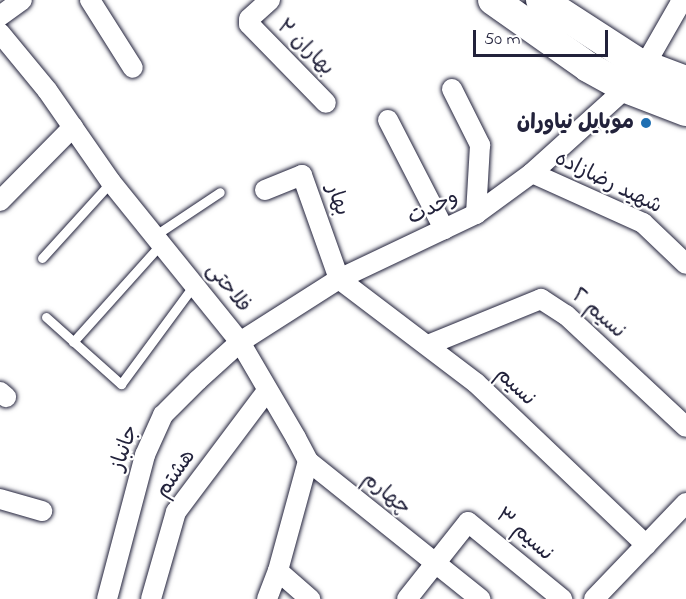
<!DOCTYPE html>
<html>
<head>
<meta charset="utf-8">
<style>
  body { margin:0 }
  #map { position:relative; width:686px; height:599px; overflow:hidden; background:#fff; font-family:"Indie Flower","Playpen Sans Arabic",sans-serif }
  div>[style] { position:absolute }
  .roads { filter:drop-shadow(0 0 2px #22223b) drop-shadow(0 0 2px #22223b) }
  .service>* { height:9px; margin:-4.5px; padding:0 4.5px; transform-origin:4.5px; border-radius:4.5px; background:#fff }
  .minor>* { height:20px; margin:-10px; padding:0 10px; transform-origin:10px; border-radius:10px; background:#fff }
  .primary>* { height:30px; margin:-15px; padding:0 15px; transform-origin:15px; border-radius:15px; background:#fff }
  .dots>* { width:16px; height:16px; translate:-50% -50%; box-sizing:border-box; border:3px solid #fff; border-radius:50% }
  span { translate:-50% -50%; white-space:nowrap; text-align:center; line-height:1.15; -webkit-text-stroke:4.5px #fff; paint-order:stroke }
  .street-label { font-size:21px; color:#22223b }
  .poi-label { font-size:21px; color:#22223b; font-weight:700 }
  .right { translate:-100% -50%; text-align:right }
  .scale { position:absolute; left:473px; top:30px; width:135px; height:27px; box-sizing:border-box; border:3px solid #22223b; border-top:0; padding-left:8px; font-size:18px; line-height:21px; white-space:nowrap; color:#22223b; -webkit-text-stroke:4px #fff; paint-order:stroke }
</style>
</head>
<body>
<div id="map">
  <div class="roads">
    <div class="service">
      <div style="left:154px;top:236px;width:79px;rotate:-33.7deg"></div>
      <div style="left:42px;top:258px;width:103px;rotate:-47.8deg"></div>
      <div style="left:46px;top:317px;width:101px;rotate:41.8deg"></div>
      <div style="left:121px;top:384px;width:123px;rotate:-53.6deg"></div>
      <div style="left:73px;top:342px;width:132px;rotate:-48.1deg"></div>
    </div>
    <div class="minor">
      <div style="left:90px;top:0;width:80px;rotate:57.7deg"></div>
      <div style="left:270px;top:0;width:28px;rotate:138deg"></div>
      <div style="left:249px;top:19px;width:5px;rotate:90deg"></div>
      <div style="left:249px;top:24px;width:110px;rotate:45.7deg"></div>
      <div style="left:0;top:16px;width:27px;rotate:-36deg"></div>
      <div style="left:0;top:33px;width:74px;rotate:50.5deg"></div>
      <div style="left:47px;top:90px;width:112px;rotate:55.2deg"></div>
      <div style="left:111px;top:182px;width:206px;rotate:51.1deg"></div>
      <div style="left:240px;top:342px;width:111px;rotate:59.7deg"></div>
      <div style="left:296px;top:438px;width:26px;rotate:62deg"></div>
      <div style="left:308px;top:461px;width:114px;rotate:105.3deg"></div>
      <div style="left:278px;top:571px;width:43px;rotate:41.2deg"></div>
      <div style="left:645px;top:65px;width:70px;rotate:-60.2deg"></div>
      <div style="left:680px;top:4px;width:7px;rotate:-34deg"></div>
      <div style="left:452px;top:89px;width:63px;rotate:63.4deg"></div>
      <div style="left:480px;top:145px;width:69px;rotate:93.3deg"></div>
      <div style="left:388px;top:120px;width:123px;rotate:62.8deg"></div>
      <div style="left:532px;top:173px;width:122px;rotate:24.2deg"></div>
      <div style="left:643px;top:223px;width:59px;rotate:43.6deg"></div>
      <div style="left:265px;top:190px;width:40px;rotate:-22deg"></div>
      <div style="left:302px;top:175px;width:110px;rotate:70.4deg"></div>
      <div style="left:339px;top:279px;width:172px;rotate:37.2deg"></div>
      <div style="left:476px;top:383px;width:235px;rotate:43.6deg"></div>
      <div style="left:0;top:201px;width:104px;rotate:-45.4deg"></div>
      <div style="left:428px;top:345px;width:122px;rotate:-22.2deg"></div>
      <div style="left:541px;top:299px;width:30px;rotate:33deg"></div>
      <div style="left:566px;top:315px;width:164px;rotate:43deg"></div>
      <div style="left:0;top:392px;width:8px;rotate:40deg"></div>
      <div style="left:308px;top:461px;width:221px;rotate:38.7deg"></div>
      <div style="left:0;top:499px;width:44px;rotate:15.9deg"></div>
      <div style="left:107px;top:599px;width:149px;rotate:-75.2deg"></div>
      <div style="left:145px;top:455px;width:44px;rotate:-65.8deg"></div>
      <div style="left:163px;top:415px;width:49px;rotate:-45deg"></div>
      <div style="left:198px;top:380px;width:57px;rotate:-42.1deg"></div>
      <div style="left:240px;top:342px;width:117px;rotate:-32.5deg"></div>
      <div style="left:339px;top:279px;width:152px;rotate:-25.4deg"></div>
      <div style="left:476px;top:214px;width:69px;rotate:-36.2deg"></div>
      <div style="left:532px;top:173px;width:127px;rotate:-42.1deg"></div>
      <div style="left:151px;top:599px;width:91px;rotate:-74deg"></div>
      <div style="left:176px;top:512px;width:151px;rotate:-53.1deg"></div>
      <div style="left:267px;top:599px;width:30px;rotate:-69deg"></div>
      <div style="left:407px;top:599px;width:98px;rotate:-51.6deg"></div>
      <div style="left:468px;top:522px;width:122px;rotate:39.3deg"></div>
      <div style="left:594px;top:599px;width:133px;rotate:-46.2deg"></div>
    </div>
    <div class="primary">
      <div style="left:493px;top:0;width:116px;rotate:35.2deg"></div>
      <div style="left:588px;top:67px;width:43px;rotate:28.9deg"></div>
      <div style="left:626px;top:88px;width:64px;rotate:21deg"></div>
      <div style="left:541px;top:0;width:116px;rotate:33deg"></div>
      <div style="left:638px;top:63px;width:51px;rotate:20.6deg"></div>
    </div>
  </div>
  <div class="dots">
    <div style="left:646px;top:123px;background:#1f6fb2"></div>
  </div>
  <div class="street-label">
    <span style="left:305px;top:48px;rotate:44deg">بهاران ۲</span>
    <span style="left:608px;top:183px;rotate:26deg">شهید رضازاده</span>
    <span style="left:337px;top:200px;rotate:70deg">بهار</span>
    <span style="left:433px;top:208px;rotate:-26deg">وحدت</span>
    <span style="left:228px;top:288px;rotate:51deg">فلاحتی</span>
    <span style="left:598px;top:314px;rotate:41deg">نسیم ٢</span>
    <span style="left:515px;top:387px;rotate:43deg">نسیم</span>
    <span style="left:125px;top:448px;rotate:-71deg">جانباز</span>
    <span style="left:176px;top:474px;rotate:-55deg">هشتم</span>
    <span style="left:386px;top:494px;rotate:39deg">چهارم</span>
    <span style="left:524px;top:535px;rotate:41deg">نسیم ۳</span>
  </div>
  <div class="poi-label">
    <span class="right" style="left:634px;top:123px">موبایل نیاوران</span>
  </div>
  <div class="scale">50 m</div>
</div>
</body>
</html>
